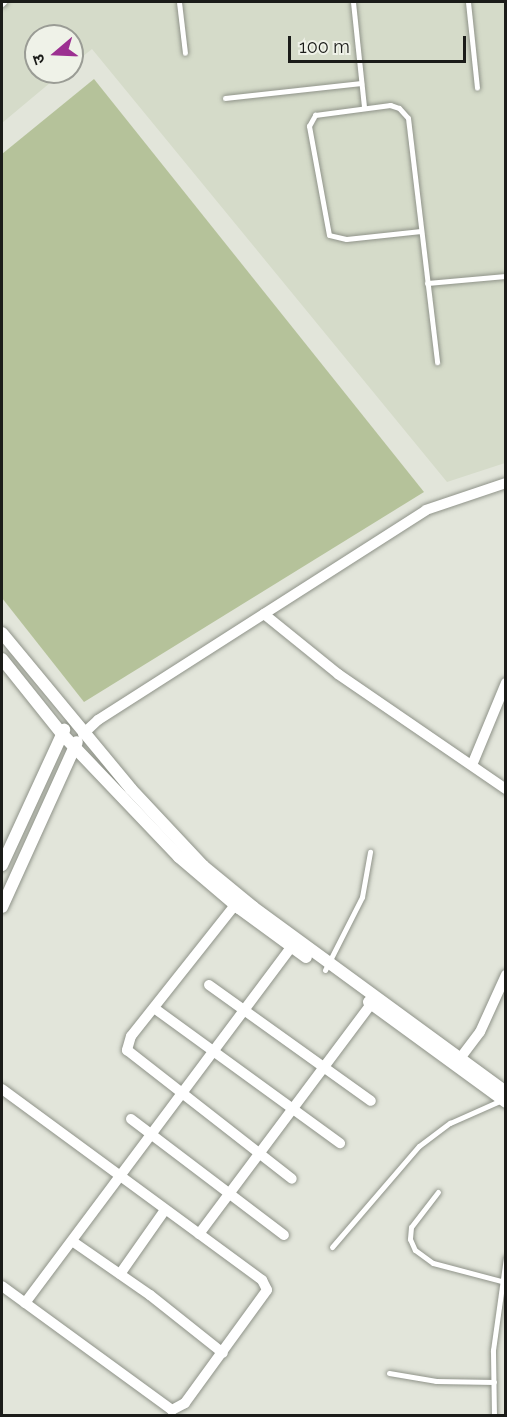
<!DOCTYPE html>
<html>
<head>
<meta charset="utf-8">
<style>
  body { margin:0 }
  #map { position:relative; width:507px; height:1417px; overflow:hidden; background:#e2e5da; font-family:Raleway,"Noto Sans Devanagari",sans-serif }
  div>[style] { position:absolute }
  .built>* { inset:0; background:#d5dbc9 }
  .green>* { inset:0; background:#b5c29a }
  .roads { filter:drop-shadow(0 0 2px #8f9389) drop-shadow(0 0 2px #8f9389) }
  .service>* { height:5px; margin:-2.5px; padding:0 2.5px; transform-origin:2.5px; border-radius:2.5px; background:#fff }
  .minor>* { height:10px; margin:-5px; padding:0 5px; transform-origin:5px; border-radius:5px; background:#fff }
  .tertiary>* { height:12px; margin:-6px; padding:0 6px; transform-origin:6px; border-radius:6px; background:#fff }
  span { translate:-50% -50%; white-space:nowrap; text-align:center; line-height:1.15; -webkit-text-stroke:5px #eff2e8; paint-order:stroke }
  .frame { position:absolute; inset:0; border:3px solid #1b1c19; pointer-events:none }
  .north { position:absolute; left:24px; top:24px; width:60px; height:60px; box-sizing:border-box; background:#eff2e8; border:2px solid #9a9c95; border-radius:50%; rotate:251deg; font-size:16px; font-weight:700; line-height:24px; text-align:center; color:#1b1c19 }
  .north::after { content:''; display:block; margin:auto; width:21px; height:27px; background:#9c3091; clip-path:polygon(50% 0,100% 100%,50% 72%,0 100%) }
  .scale { position:absolute; left:288px; top:36px; width:178px; height:27px; box-sizing:border-box; border:3px solid #1b1c19; border-top:0; padding-left:8px; font-size:18px; line-height:21px; white-space:nowrap; color:#1b1c19; -webkit-text-stroke:4px #eff2e8; paint-order:stroke }
</style>
</head>
<body>
<div id="map">
  <div class="built">
    <div style="clip-path:polygon(2px 2px,505px 2px,505px 463px,447px 482px,92px 49px,72px 65px,72px 36px,36px 36px,36px 72px,63px 72px,2px 123px)"></div>
  </div>
  <div class="green">
    <div style="clip-path:polygon(94px 79px,424px 492px,84px 702px,2px 598px,2px 154px)"></div>
  </div>
  <div class="roads">
    <div class="service">
      <div style="left:179px;top:2px;width:51px;rotate:83.3deg"></div>
      <div style="left:353px;top:2px;width:106px;rotate:84deg"></div>
      <div style="left:468px;top:2px;width:86px;rotate:84deg"></div>
      <div style="left:2px;top:4px;width:3px;rotate:-45deg"></div>
      <div style="left:225px;top:98px;width:137px;rotate:-6.3deg"></div>
      <div style="left:421px;top:231px;width:75px;rotate:173.9deg"></div>
      <div style="left:346px;top:239px;width:17px;rotate:-167deg"></div>
      <div style="left:329px;top:235px;width:111px;rotate:-100.4deg"></div>
      <div style="left:309px;top:126px;width:13px;rotate:-61deg"></div>
      <div style="left:315px;top:115px;width:76px;rotate:-7.6deg"></div>
      <div style="left:390px;top:105px;width:9px;rotate:18deg"></div>
      <div style="left:399px;top:108px;width:13px;rotate:48deg"></div>
      <div style="left:408px;top:118px;width:246px;rotate:83.2deg"></div>
      <div style="left:427px;top:283px;width:79px;rotate:-5.1deg"></div>
      <div style="left:325px;top:970px;width:82px;rotate:-63.1deg"></div>
      <div style="left:362px;top:897px;width:46px;rotate:-79.9deg"></div>
      <div style="left:438px;top:1192px;width:44px;rotate:127.6deg"></div>
      <div style="left:411px;top:1227px;width:12px;rotate:95deg"></div>
      <div style="left:410px;top:1239px;width:12px;rotate:66deg"></div>
      <div style="left:415px;top:1250px;width:22px;rotate:36deg"></div>
      <div style="left:433px;top:1263px;width:70px;rotate:14.8deg"></div>
      <div style="left:332px;top:1247px;width:133px;rotate:-49.3deg"></div>
      <div style="left:419px;top:1146px;width:39px;rotate:-37deg"></div>
      <div style="left:450px;top:1123px;width:57px;rotate:-23.9deg"></div>
      <div style="left:389px;top:1373px;width:48px;rotate:9.7deg"></div>
      <div style="left:436px;top:1381px;width:58px;rotate:1deg"></div>
      <div style="left:494px;top:1416px;width:66px;rotate:-90.9deg"></div>
      <div style="left:493px;top:1350px;width:93px;rotate:-82deg"></div>
    </div>
    <div class="minor">
      <div style="left:264px;top:614px;width:95px;rotate:39deg"></div>
      <div style="left:338px;top:674px;width:204px;rotate:34.4deg"></div>
      <div style="left:83px;top:734px;width:21px;rotate:-43deg"></div>
      <div style="left:98px;top:720px;width:389px;rotate:-32.6deg"></div>
      <div style="left:426px;top:510px;width:84px;rotate:-18.6deg"></div>
      <div style="left:472px;top:765px;width:89px;rotate:-67.5deg"></div>
      <div style="left:235px;top:905px;width:167px;rotate:128.4deg"></div>
      <div style="left:131px;top:1036px;width:15px;rotate:106deg"></div>
      <div style="left:127px;top:1050px;width:209px;rotate:38deg"></div>
      <div style="left:209px;top:985px;width:199px;rotate:35.6deg"></div>
      <div style="left:154px;top:1008px;width:230px;rotate:36deg"></div>
      <div style="left:455px;top:1065px;width:41px;rotate:-52.9deg"></div>
      <div style="left:480px;top:1032px;width:63px;rotate:-65.5deg"></div>
      <div style="left:2px;top:1089px;width:323px;rotate:36.3deg"></div>
      <div style="left:262px;top:1280px;width:11px;rotate:63deg"></div>
      <div style="left:267px;top:1290px;width:140px;rotate:126deg"></div>
      <div style="left:185px;top:1403px;width:15px;rotate:152deg"></div>
      <div style="left:172px;top:1410px;width:210px;rotate:-143.9deg"></div>
      <div style="left:131px;top:1119px;width:192px;rotate:37.2deg"></div>
      <div style="left:199px;top:1234px;width:287px;rotate:-53.2deg"></div>
      <div style="left:72px;top:1241px;width:95px;rotate:34.7deg"></div>
      <div style="left:150px;top:1295px;width:93px;rotate:38.5deg"></div>
      <div style="left:120px;top:1274px;width:78px;rotate:-54.9deg"></div>
      <div style="left:25px;top:1303px;width:452px;rotate:-53.2deg"></div>
    </div>
    <div class="tertiary">
      <div style="left:2px;top:633px;width:202px;rotate:50.4deg"></div>
      <div style="left:131px;top:789px;width:105px;rotate:46.9deg"></div>
      <div style="left:203px;top:866px;width:65px;rotate:39.4deg"></div>
      <div style="left:253px;top:907px;width:313px;rotate:36.2deg"></div>
      <div style="left:2px;top:659px;width:96px;rotate:51.3deg"></div>
      <div style="left:62px;top:734px;width:170px;rotate:46.4deg"></div>
      <div style="left:179px;top:857px;width:79px;rotate:40.4deg"></div>
      <div style="left:239px;top:908px;width:83px;rotate:36.2deg"></div>
      <div style="left:2px;top:865px;width:149px;rotate:-65.3deg"></div>
      <div style="left:2px;top:907px;width:181px;rotate:-65.6deg"></div>
      <div style="left:369px;top:1002px;width:170px;rotate:36.1deg"></div>
    </div>
  </div>
  <div class="frame"></div>
  <div class="north">उ</div>
  <div class="scale">100 m</div>
</div>
</body>
</html>
